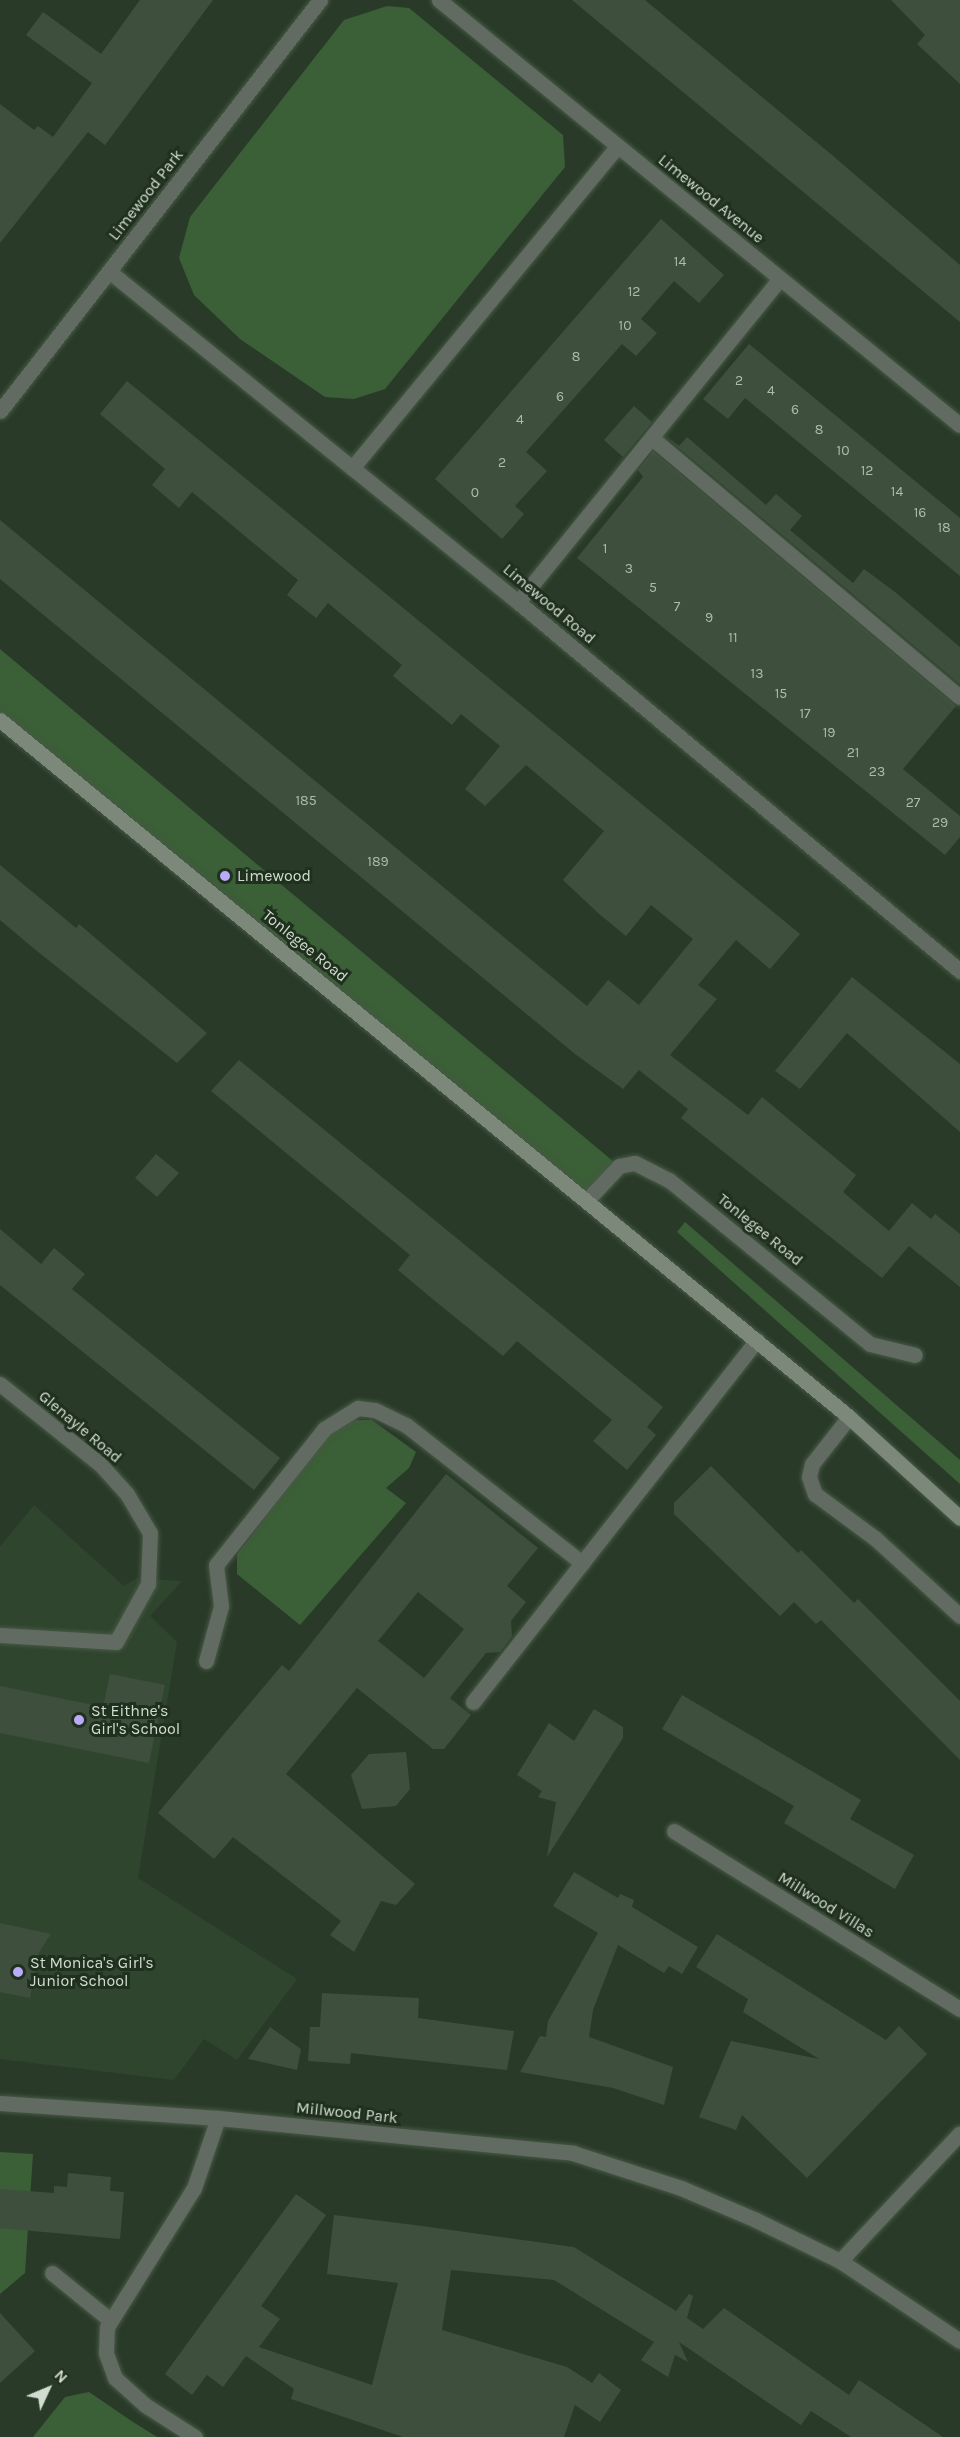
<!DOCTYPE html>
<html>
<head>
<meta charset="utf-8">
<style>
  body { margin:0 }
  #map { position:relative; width:960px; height:2437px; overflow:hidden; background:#293b28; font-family:Karla,sans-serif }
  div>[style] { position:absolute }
  .built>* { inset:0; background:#2f452d }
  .green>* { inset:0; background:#3b5f37 }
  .building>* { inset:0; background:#3e503d }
  .roads { filter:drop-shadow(0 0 2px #475846) drop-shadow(0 0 2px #475846) }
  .lane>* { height:15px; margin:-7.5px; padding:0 7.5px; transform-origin:7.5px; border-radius:7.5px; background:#626b61 }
  .street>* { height:15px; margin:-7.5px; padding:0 7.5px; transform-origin:7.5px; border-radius:7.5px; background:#626b61 }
  .secondary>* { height:15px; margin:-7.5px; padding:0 7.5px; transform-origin:7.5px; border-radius:7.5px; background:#7b887a }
  .dots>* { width:16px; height:16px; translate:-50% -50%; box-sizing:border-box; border:3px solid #20301e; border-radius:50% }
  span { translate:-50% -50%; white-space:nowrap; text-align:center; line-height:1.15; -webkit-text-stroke:6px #20301e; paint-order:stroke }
  .number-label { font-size:14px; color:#adbaac }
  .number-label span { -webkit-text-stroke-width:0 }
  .street-label { font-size:16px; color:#d2ddd1 }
  .poi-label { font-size:16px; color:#d2ddd1 }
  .left { translate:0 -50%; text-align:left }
  .north { position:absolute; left:18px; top:2359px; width:60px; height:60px; -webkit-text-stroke:4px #20301e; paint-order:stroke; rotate:46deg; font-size:16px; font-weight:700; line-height:24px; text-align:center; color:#d2ddd1 }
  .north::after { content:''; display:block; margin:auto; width:21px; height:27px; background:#d2ddd1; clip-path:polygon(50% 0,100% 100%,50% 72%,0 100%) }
</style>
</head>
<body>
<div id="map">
  <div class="built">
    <div style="clip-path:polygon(34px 1505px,124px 1586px,137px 1578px,182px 1581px,150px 1616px,177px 1642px,138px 1878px,297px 1979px,237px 2060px,204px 2039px,174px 2080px,0 2059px,0 1547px)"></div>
  </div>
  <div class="green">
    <div style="clip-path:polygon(387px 6px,409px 8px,563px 135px,565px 167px,385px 389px,354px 399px,325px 397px,240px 339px,194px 295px,179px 258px,190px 217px,344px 20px)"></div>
    <div style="clip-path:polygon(0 649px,283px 886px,626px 1172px,609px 1176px,582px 1196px,0 720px)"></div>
    <div style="clip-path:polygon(685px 1222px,960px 1460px,960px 1484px,677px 1232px)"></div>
    <div style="clip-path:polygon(355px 1420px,372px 1420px,416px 1452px,409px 1468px,386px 1488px,406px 1503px,300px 1625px,237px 1574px,237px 1554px,328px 1436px)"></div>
    <div style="clip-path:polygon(0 2152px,33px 2154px,25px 2273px,0 2294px)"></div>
    <div style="clip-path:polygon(89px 2392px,130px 2420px,157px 2437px,33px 2437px,65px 2397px)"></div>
  </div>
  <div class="building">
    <div style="clip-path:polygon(140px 0,213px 0,105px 145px,88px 132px,0 243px,0 104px,34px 130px,38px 126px,53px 137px,92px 83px,26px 35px,43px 12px,101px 54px)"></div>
    <div style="clip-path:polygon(572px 0,645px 0,832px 155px,960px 265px,960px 322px)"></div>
    <div style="clip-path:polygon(891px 0,960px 0,960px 84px,917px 44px,925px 35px)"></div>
    <div style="clip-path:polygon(661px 219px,724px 275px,699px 303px,674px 281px,641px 319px,657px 333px,636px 356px,622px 344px,526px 452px,547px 471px,515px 506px,524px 514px,502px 539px,435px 479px)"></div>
    <div style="clip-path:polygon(749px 344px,960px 518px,960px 576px,745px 398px,728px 419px,703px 399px)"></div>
    <div style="clip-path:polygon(127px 381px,800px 934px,770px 969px,736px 940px,698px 985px,717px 999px,670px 1055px,748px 1115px,762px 1097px,856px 1175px,843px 1192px,889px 1231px,912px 1203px,931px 1219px,935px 1214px,960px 1234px,960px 1287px,909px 1246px,882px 1278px,681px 1118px,688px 1109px,639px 1070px,623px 1089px,575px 1054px,0 579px,0 520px,587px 1006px,608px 980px,639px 1005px,693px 939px,651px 905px,626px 936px,598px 913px,563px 880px,604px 831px,526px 765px,485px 806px,465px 789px,500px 746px,461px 714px,452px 725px,393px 676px,402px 665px,328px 603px,316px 618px,287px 595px,298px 580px,192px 492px,179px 508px,152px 485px,165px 469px,100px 414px)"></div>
    <div style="clip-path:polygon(634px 406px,652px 422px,623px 457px,604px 440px)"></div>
    <div style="clip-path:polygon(665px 436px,679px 446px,687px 437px,766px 505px,776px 494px,802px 516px,790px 530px,853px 583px,864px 569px,895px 592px,960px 647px,960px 684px)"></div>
    <div style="clip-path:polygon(653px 451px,956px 706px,903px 769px,960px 816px,960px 837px,945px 855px,577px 558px,643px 477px,638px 470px)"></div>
    <div style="clip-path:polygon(0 865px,76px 928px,79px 924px,207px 1033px,177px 1063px,32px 947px,0 920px)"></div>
    <div style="clip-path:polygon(852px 977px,960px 1064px,960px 1132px,847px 1033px,800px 1089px,775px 1071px)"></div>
    <div style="clip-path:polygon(239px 1060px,663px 1407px,647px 1427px,656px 1435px,627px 1470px,593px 1441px,612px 1420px,517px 1341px,503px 1356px,435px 1301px,398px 1270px,410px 1255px,211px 1091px)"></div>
    <div style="clip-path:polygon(156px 1154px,179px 1173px,157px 1197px,135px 1178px)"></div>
    <div style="clip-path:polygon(0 1229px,41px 1264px,54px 1248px,85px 1274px,72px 1289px,280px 1458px,254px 1490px,0 1285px)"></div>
    <div style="clip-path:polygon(711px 1466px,798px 1553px,801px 1550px,854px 1603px,858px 1599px,960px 1701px,960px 1760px,821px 1620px,816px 1624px,794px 1602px,780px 1616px,674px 1514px,674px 1503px)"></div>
    <div style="clip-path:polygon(evenodd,446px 1474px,538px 1548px,507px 1586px,526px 1602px,511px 1621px,512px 1636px,500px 1652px,486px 1653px,450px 1698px,471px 1715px,444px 1749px,433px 1749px,357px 1688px,286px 1774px,415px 1884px,396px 1905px,381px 1901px,354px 1952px,330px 1935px,341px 1921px,233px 1837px,214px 1859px,158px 1813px,282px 1665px,289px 1671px,446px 1474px,418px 1592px,464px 1629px,424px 1678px,378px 1641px,418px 1592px)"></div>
    <div style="clip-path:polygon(110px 1674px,165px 1685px,149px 1763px,0 1733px,0 1686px,103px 1707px)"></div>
    <div style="clip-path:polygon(682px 1695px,861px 1800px,850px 1819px,914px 1855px,895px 1889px,784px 1823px,794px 1806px,662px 1729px)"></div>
    <div style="clip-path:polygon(594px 1709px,623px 1727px,623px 1738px,547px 1857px,556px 1802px,538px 1797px,542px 1791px,517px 1775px,549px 1723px,574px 1741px)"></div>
    <div style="clip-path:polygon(406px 1752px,410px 1789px,396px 1806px,362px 1809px,351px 1775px,369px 1754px)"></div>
    <div style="clip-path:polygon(574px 1872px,618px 1898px,620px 1894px,634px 1900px,632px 1907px,698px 1947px,682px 1974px,669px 1966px,664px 1973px,618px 1945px,593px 2010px,589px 2037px,673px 2067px,664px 2105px,613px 2088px,520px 2072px,540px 2036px,546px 2037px,548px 2021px,598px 1933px,553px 1906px)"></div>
    <div style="clip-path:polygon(0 1923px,51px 1934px,39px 1952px,30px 1998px,0 1992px)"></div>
    <div style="clip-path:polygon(717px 1934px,886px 2040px,899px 2026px,927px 2054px,807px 2178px,742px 2115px,736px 2130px,699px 2117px,731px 2041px,819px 2059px,743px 2012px,748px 1999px,696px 1967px)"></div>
    <div style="clip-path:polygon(322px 1993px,419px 1998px,418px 2018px,514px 2031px,507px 2070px,351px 2053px,350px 2064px,308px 2061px,310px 2027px,320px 2027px)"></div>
    <div style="clip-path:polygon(270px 2027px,301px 2049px,297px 2070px,248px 2059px)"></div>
    <div style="clip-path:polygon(68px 2173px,111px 2177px,110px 2191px,124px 2192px,120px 2239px,0 2228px,0 2189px,54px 2193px,54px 2186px,67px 2187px)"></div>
    <div style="clip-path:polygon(296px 2194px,326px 2215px,261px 2306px,280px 2319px,259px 2347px,372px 2385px,398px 2283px,327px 2274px,334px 2215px,422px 2226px,574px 2247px,676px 2311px,689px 2294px,693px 2296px,687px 2318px,703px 2329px,724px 2308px,849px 2395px,859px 2380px,943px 2437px,851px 2437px,811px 2411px,801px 2425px,679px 2342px,688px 2362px,675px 2355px,668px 2377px,641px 2360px,654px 2342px,554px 2280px,451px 2270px,442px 2330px,567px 2367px,592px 2383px,599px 2373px,621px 2390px,600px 2422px,575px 2405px,564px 2437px,403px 2437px,291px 2399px,294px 2389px,246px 2356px,223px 2387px,207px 2375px,192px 2395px,165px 2374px)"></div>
    <div style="clip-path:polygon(0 2313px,35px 2351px,0 2383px)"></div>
  </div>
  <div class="roads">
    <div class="lane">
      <div style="left:652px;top:438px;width:402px;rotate:40.1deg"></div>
      <div style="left:518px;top:602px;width:416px;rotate:-51deg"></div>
      <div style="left:0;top:1635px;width:116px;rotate:3.5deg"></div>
      <div style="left:116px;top:1642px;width:66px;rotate:-61.1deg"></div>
      <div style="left:148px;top:1584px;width:51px;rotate:-87.8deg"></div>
      <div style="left:206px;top:1661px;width:57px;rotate:-74.7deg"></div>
      <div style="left:221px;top:1606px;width:41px;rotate:-97deg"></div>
      <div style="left:216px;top:1565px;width:174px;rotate:-51.5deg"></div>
      <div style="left:324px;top:1429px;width:40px;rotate:-32deg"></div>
      <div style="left:358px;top:1408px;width:17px;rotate:7deg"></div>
      <div style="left:375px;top:1410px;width:34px;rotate:26deg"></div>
      <div style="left:406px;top:1425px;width:224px;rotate:38.1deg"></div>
      <div style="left:473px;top:1702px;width:460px;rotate:-51.9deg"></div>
    </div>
    <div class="street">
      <div style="left:439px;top:0;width:672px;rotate:39.21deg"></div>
      <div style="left:110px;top:272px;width:525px;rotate:38.97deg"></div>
      <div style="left:518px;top:602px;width:576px;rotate:39.86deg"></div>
      <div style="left:0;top:411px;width:521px;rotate:-52.1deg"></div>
      <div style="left:353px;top:467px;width:416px;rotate:-50.5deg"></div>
      <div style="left:587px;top:1200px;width:47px;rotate:-46.7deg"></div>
      <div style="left:619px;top:1166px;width:16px;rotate:-11deg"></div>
      <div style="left:635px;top:1163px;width:38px;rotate:27deg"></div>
      <div style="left:669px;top:1180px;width:259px;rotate:39.2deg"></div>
      <div style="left:870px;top:1344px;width:46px;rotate:13.7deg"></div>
      <div style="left:0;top:1384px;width:128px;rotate:38.7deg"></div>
      <div style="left:100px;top:1464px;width:40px;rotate:48deg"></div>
      <div style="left:127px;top:1494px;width:45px;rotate:59.5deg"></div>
      <div style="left:849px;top:1417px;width:60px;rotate:128.2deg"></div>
      <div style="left:812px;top:1464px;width:13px;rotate:103deg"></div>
      <div style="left:809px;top:1477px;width:18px;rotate:71deg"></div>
      <div style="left:815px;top:1494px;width:76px;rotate:36.4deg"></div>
      <div style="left:876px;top:1539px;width:114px;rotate:42.5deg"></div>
      <div style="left:674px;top:1831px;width:337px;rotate:31.9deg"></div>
      <div style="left:0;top:2103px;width:219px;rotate:3.9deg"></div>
      <div style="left:840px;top:2261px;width:175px;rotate:-46.8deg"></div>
      <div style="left:52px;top:2273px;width:75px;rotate:39deg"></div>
      <div style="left:195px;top:2437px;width:59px;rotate:-147.4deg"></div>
      <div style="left:145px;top:2405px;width:40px;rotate:-138deg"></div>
      <div style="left:115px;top:2378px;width:27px;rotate:-110deg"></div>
      <div style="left:106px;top:2353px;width:26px;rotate:-88deg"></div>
      <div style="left:107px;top:2327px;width:164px;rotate:-58deg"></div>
      <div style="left:194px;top:2188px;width:74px;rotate:-71.1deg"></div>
      <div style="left:218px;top:2118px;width:357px;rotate:5.6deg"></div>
      <div style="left:573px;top:2153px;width:114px;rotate:18deg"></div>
      <div style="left:681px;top:2188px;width:82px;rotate:23.1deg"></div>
      <div style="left:756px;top:2220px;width:93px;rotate:26deg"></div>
      <div style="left:840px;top:2261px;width:144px;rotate:33.7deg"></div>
    </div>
    <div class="secondary">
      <div style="left:0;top:720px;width:1098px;rotate:39.38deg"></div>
      <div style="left:849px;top:1417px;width:150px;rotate:42.3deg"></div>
    </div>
  </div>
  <div class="dots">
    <div style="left:225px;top:876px;background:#b9abf7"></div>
    <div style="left:79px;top:1720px;background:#b9abf7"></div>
    <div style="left:18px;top:1972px;background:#b9abf7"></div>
  </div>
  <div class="number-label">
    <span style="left:680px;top:262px">14</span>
    <span style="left:634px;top:292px">12</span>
    <span style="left:625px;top:326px">10</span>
    <span style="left:576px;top:357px">8</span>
    <span style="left:739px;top:381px">2</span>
    <span style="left:771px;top:391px">4</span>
    <span style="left:560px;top:397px">6</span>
    <span style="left:795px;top:410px">6</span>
    <span style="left:520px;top:420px">4</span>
    <span style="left:819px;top:430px">8</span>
    <span style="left:843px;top:451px">10</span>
    <span style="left:502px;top:463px">2</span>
    <span style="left:867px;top:471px">12</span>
    <span style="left:897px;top:492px">14</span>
    <span style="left:475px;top:493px">0</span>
    <span style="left:920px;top:513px">16</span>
    <span style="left:944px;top:528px">18</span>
    <span style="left:605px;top:549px">1</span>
    <span style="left:629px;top:569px">3</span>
    <span style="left:653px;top:588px">5</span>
    <span style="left:677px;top:607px">7</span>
    <span style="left:709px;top:618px">9</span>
    <span style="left:733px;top:638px">11</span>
    <span style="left:757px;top:674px">13</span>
    <span style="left:781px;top:694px">15</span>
    <span style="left:805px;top:714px">17</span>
    <span style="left:829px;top:733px">19</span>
    <span style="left:853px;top:753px">21</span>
    <span style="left:877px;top:772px">23</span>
    <span style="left:306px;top:801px">185</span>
    <span style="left:913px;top:803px">27</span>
    <span style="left:940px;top:823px">29</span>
    <span style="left:378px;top:862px">189</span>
  </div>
  <div class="street-label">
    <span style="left:146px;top:195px;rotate:-52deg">Limewood Park</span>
    <span style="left:711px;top:199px;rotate:39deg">Limewood Avenue</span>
    <span style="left:549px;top:604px;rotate:40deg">Limewood Road</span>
    <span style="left:305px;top:946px;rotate:39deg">Tonlegee Road</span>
    <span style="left:760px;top:1230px;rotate:39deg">Tonlegee Road</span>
    <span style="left:80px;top:1427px;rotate:40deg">Glenayle Road</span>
    <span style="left:826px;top:1905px;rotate:32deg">Millwood Villas</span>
    <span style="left:347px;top:2113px;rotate:6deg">Millwood Park</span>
  </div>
  <div class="poi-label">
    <span class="left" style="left:237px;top:876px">Limewood</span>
    <span class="left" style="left:91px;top:1720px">St Eithne's<br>Girl's School</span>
    <span class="left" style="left:30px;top:1972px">St Monica's Girl's<br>Junior School</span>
  </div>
  <div class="north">N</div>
</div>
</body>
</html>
